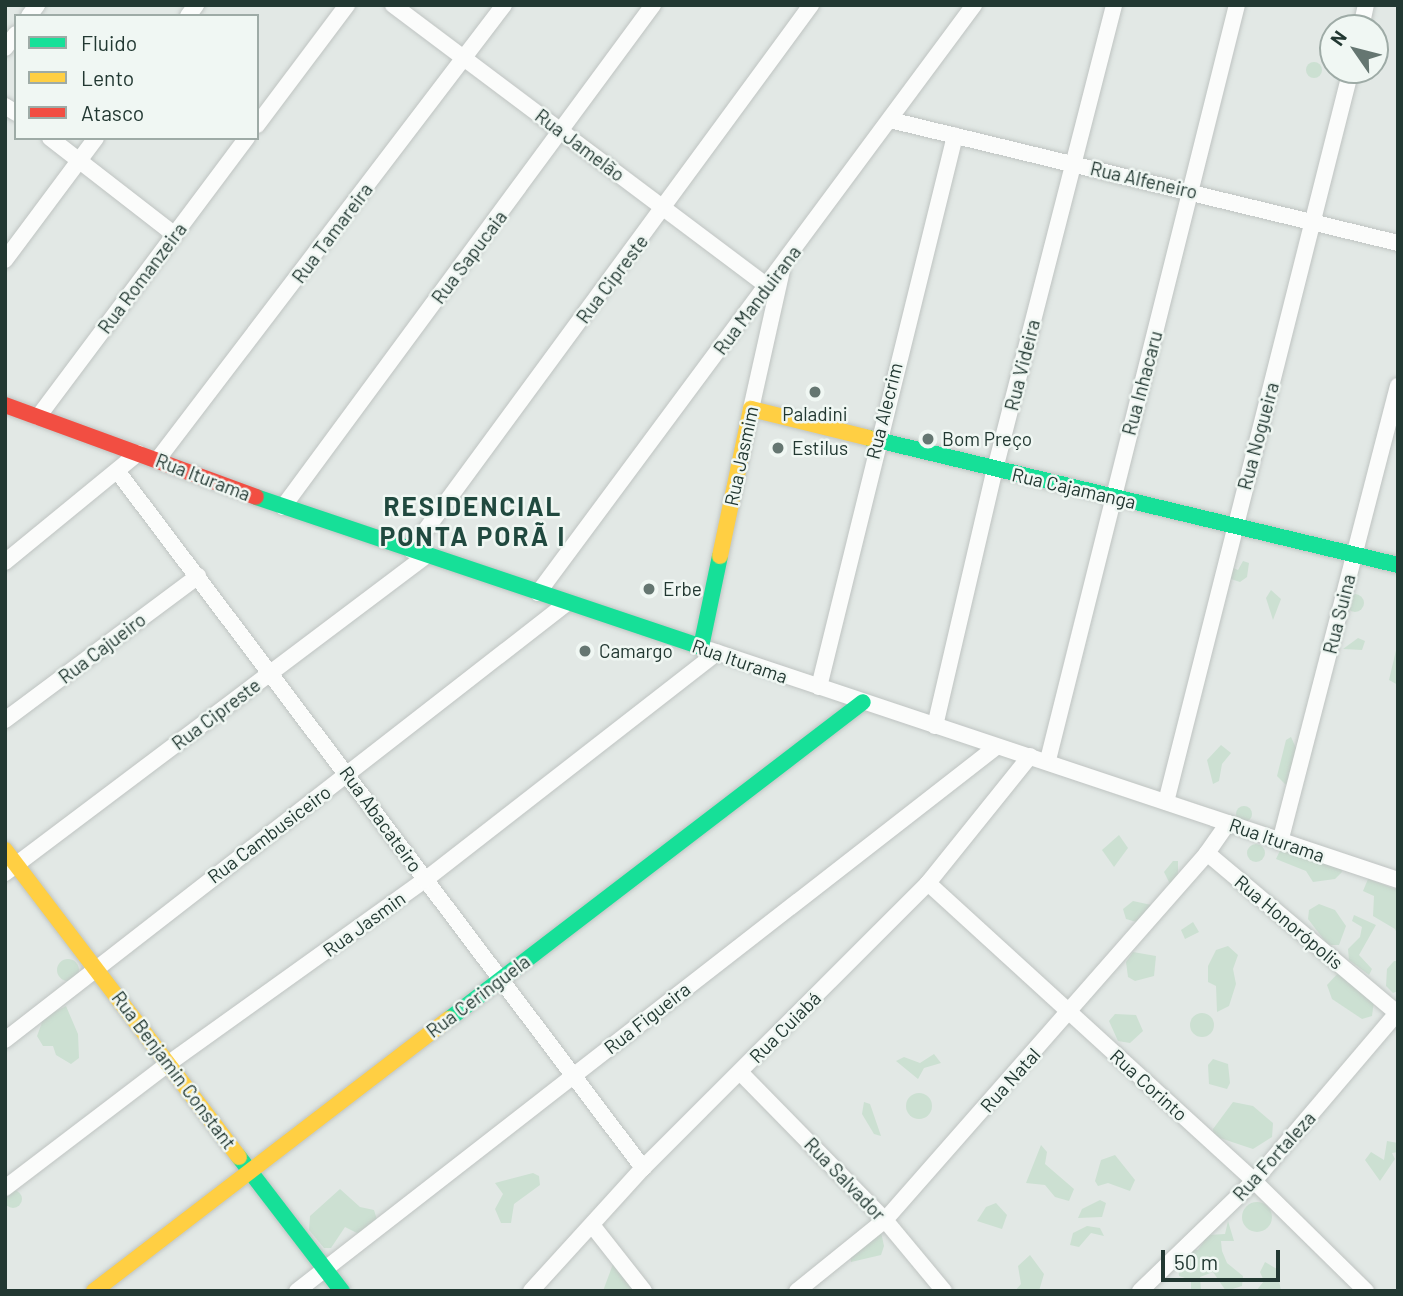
<!DOCTYPE html>
<html>
<head>
<meta charset="utf-8">
<style>
  body { margin:0 }
  #map { position:relative; width:1403px; height:1296px; overflow:hidden; background:#e2e8e5; font-family:Barlow,sans-serif }
  div>[style] { position:absolute }
  .green>* { inset:0; background:#cce0d2 }
  .round { border-radius:50% }
  .roads { filter:drop-shadow(0 0 2px #bfc4c2) drop-shadow(0 0 2px #bfc4c2) }
  .street>* { height:16px; margin:-8px; padding:0 8px; transform-origin:8px; border-radius:8px; background:#fbfcfb }
  .fast>* { height:16px; margin:-8px; padding:0 8px; transform-origin:8px; border-radius:8px; background:#16e098 }
  .slow>* { height:16px; margin:-8px; padding:0 8px; transform-origin:8px; border-radius:8px; background:#ffcf43 }
  .jam>* { height:16px; margin:-8px; padding:0 8px; transform-origin:8px; border-radius:8px; background:#f24e42 }
  .dots>* { width:19px; height:19px; translate:-50% -50%; box-sizing:border-box; border:4px solid #f0f7f3; border-radius:50% }
  span { translate:-50% -50%; white-space:nowrap; text-align:center; line-height:1.15; -webkit-text-stroke:5px #f0f7f3; paint-order:stroke }
  .street-label { font-size:19px; color:#223832 }
  .poi-label { font-size:19px; color:#223832 }
  .left { translate:0 -50%; text-align:left }
  .district-label { font-size:26px; color:#20493f; font-weight:700; letter-spacing:2px }
  .frame { position:absolute; inset:0; border:7px solid #223832; pointer-events:none }
  .legend { position:absolute; left:14px; top:14px; width:245px; height:126px; box-sizing:border-box; background:#f0f7f3; border:2px solid #9eaba6; margin:0; padding:9px 12px; list-style:none; font-size:21px; color:#223832 }
  .legend li { display:flex; align-items:center; gap:14px; height:35px }
  .legend b { width:35px; border:2px solid #9eaba6 }
  .north { position:absolute; left:1319px; top:14px; width:70px; height:70px; box-sizing:border-box; background:#f0f7f3; border:2px solid #9eaba6; border-radius:50%; rotate:305deg; font-size:19px; font-weight:700; line-height:28px; text-align:center; color:#223832 }
  .north::after { content:''; display:block; margin:auto; width:24px; height:32px; background:#657671; clip-path:polygon(50% 0,100% 100%,50% 72%,0 100%) }
  .scale { position:absolute; left:1161px; top:1250px; width:119px; height:32px; box-sizing:border-box; border:4px solid #223832; border-top:0; padding-left:9px; font-size:21px; line-height:24px; white-space:nowrap; color:#223832; -webkit-text-stroke:5px #f0f7f3; paint-order:stroke }
</style>
</head>
<body>
<div id="map">
  <div class="green">
    <div class="round" style="left:1306px;top:62px;width:16px;height:16px"></div>
    <div style="clip-path:polygon(1243px 561px,1249px 563px,1247px 577px,1240px 582px,1231px 579px,1231px 567px,1238px 570px)"></div>
    <div style="clip-path:polygon(1271px 590px,1281px 599px,1273px 620px,1266px 598px)"></div>
    <div class="round" style="left:1346px;top:594px;width:18px;height:18px"></div>
    <div style="clip-path:polygon(1358px 638px,1365px 641px,1362px 650px,1343px 649px)"></div>
    <div style="clip-path:polygon(1398px 642px,1398px 685px,1389px 680px)"></div>
    <div style="clip-path:polygon(1291px 737px,1297px 750px,1288px 787px,1277px 776px,1286px 740px)"></div>
    <div style="clip-path:polygon(1221px 745px,1231px 753px,1222px 764px,1219px 781px,1213px 784px,1207px 760px)"></div>
    <div class="round" style="left:1236px;top:806px;width:16px;height:16px"></div>
    <div style="clip-path:polygon(1119px 835px,1128px 848px,1114px 867px,1102px 850px)"></div>
    <div style="clip-path:polygon(1283px 844px,1341px 861px,1342px 872px,1335px 879px,1313px 882px,1306px 871px,1276px 859px)"></div>
    <div class="round" style="left:1247px;top:844px;width:18px;height:18px"></div>
    <div style="clip-path:polygon(1173px 861px,1178px 861px,1178px 878px,1170px 884px,1164px 872px)"></div>
    <div style="clip-path:polygon(1368px 879px,1398px 890px,1398px 936px,1395px 929px,1373px 916px,1374px 896px,1363px 891px)"></div>
    <div style="clip-path:polygon(1133px 901px,1156px 906px,1154px 927px,1126px 919px,1123px 909px)"></div>
    <div style="clip-path:polygon(1319px 904px,1335px 910px,1346px 926px,1339px 945px,1328px 945px,1308px 919px,1309px 910px)"></div>
    <div style="clip-path:polygon(1354px 915px,1376px 925px,1359px 955px,1372px 969px,1369px 975px,1349px 960px,1348px 949px,1360px 937px,1362px 927px,1352px 921px)"></div>
    <div style="clip-path:polygon(1193px 922px,1199px 932px,1185px 939px,1181px 930px)"></div>
    <div style="clip-path:polygon(1228px 946px,1238px 955px,1233px 969px,1236px 984px,1229px 1006px,1217px 1012px,1216px 986px,1208px 982px,1208px 966px,1216px 950px)"></div>
    <div style="clip-path:polygon(1133px 952px,1156px 956px,1154px 976px,1135px 981px,1128px 977px,1126px 962px)"></div>
    <div class="round" style="left:57px;top:959px;width:22px;height:22px"></div>
    <div style="clip-path:polygon(1394px 961px,1398px 961px,1398px 991px,1393px 993px,1386px 986px,1387px 969px)"></div>
    <div style="clip-path:polygon(1340px 971px,1374px 1001px,1372px 1016px,1362px 1019px,1332px 999px,1327px 985px)"></div>
    <div style="clip-path:polygon(66px 1006px,78px 1034px,79px 1058px,71px 1064px,56px 1055px,53px 1046px,43px 1046px,37px 1036px,44px 1017px)"></div>
    <div class="round" style="left:1190px;top:1013px;width:24px;height:24px"></div>
    <div style="clip-path:polygon(1115px 1014px,1136px 1015px,1143px 1031px,1130px 1043px,1118px 1041px,1109px 1021px)"></div>
    <div style="clip-path:polygon(934px 1054px,941px 1063px,924px 1068px,918px 1079px,896px 1061px,904px 1057px,920px 1063px)"></div>
    <div style="clip-path:polygon(1213px 1059px,1228px 1064px,1230px 1083px,1227px 1089px,1209px 1084px,1208px 1065px)"></div>
    <div class="round" style="left:906px;top:1093px;width:26px;height:26px"></div>
    <div style="clip-path:polygon(864px 1102px,870px 1104px,881px 1136px,874px 1134px,862px 1114px)"></div>
    <div style="clip-path:polygon(1233px 1102px,1253px 1106px,1273px 1123px,1272px 1137px,1253px 1149px,1214px 1136px,1213px 1129px)"></div>
    <div style="clip-path:polygon(1387px 1141px,1398px 1143px,1398px 1152px,1392px 1153px,1395px 1159px,1380px 1181px,1365px 1160px,1371px 1152px,1384px 1160px)"></div>
    <div style="clip-path:polygon(1041px 1145px,1047px 1152px,1045px 1164px,1074px 1189px,1069px 1201px,1055px 1197px,1045px 1185px,1026px 1183px)"></div>
    <div style="clip-path:polygon(1115px 1155px,1135px 1180px,1130px 1191px,1108px 1183px,1098px 1186px,1095px 1181px,1101px 1160px)"></div>
    <div style="clip-path:polygon(533px 1173px,539px 1176px,540px 1185px,514px 1204px,511px 1223px,501px 1223px,495px 1209px,503px 1194px,495px 1183px)"></div>
    <div style="clip-path:polygon(340px 1189px,360px 1207px,374px 1210px,378px 1223px,363px 1236px,345px 1227px,331px 1248px,324px 1248px,309px 1230px,310px 1216px)"></div>
    <div class="round" style="left:4px;top:1190px;width:18px;height:18px"></div>
    <div style="clip-path:polygon(1100px 1200px,1106px 1203px,1102px 1217px,1078px 1218px,1082px 1209px)"></div>
    <div class="round" style="left:1242px;top:1202px;width:30px;height:30px"></div>
    <div style="clip-path:polygon(996px 1203px,1007px 1215px,1002px 1229px,977px 1221px,986px 1207px)"></div>
    <div style="clip-path:polygon(1228px 1221px,1234px 1241px,1221px 1241px,1222px 1251px,1227px 1263px,1243px 1276px,1242px 1286px,1226px 1291px,1213px 1272px,1200px 1277px,1201px 1291px,1191px 1291px,1191px 1280px,1179px 1276px,1178px 1263px,1189px 1249px,1198px 1250px,1208px 1235px,1225px 1234px)"></div>
    <div style="clip-path:polygon(1087px 1226px,1100px 1228px,1104px 1236px,1091px 1233px,1079px 1247px,1070px 1245px,1073px 1233px)"></div>
    <div style="clip-path:polygon(881px 1232px,884px 1246px,881px 1255px,851px 1262px,850px 1253px)"></div>
    <div style="clip-path:polygon(1030px 1255px,1044px 1274px,1039px 1291px,1015px 1291px,1021px 1284px,1018px 1266px)"></div>
    <div style="clip-path:polygon(1265px 1262px,1277px 1269px,1281px 1291px,1256px 1291px,1264px 1281px,1260px 1272px)"></div>
    <div style="clip-path:polygon(613px 1264px,616px 1265px,641px 1291px,603px 1291px)"></div>
  </div>
  <div class="roads">
    <div class="street">
      <div style="left:393px;top:5px;width:468px;rotate:36.9deg"></div>
      <div style="left:29px;top:16px;width:14px;rotate:-54deg"></div>
      <div style="left:188px;top:16px;width:14px;rotate:-54deg"></div>
      <div style="left:1361px;top:28px;width:24px;rotate:-78deg"></div>
      <div style="left:5px;top:48px;width:18px;rotate:-52deg"></div>
      <div style="left:5px;top:106px;width:13px;rotate:32deg"></div>
      <div style="left:890px;top:120px;width:523px;rotate:13.61deg"></div>
      <div style="left:257px;top:125px;width:150px;rotate:-53.1deg"></div>
      <div style="left:50px;top:138px;width:158px;rotate:37.8deg"></div>
      <div style="left:5px;top:260px;width:152px;rotate:-53.3deg"></div>
      <div style="left:751px;top:409px;width:142px;rotate:-77.4deg"></div>
      <div style="left:38px;top:417px;width:349px;rotate:-53.2deg"></div>
      <div style="left:158px;top:459px;width:571px;rotate:-52.69deg"></div>
      <div style="left:118px;top:472px;width:872px;rotate:52.97deg"></div>
      <div style="left:283px;top:507px;width:624px;rotate:-53.61deg"></div>
      <div style="left:411px;top:550px;width:676px;rotate:-53.72deg"></div>
      <div style="left:5px;top:562px;width:172px;rotate:-39.3deg"></div>
      <div style="left:538px;top:593px;width:732px;rotate:-53.44deg"></div>
      <div style="left:710px;top:650px;width:725px;rotate:18.48deg"></div>
      <div style="left:819px;top:687px;width:568px;rotate:-76.14deg"></div>
      <div style="left:5px;top:720px;width:241px;rotate:-36.7deg"></div>
      <div style="left:935px;top:726px;width:264px;rotate:-76.9deg"></div>
      <div style="left:995px;top:469px;width:479px;rotate:-75.6deg"></div>
      <div style="left:1048px;top:760px;width:778px;rotate:-75.95deg"></div>
      <div style="left:1166px;top:802px;width:755px;rotate:-75.82deg"></div>
      <div style="left:1228px;top:823px;width:37px;rotate:125deg"></div>
      <div style="left:1207px;top:853px;width:250px;rotate:40.1deg"></div>
      <div style="left:1280px;top:842px;width:471px;rotate:-75.5deg"></div>
      <div style="left:5px;top:873px;width:528px;rotate:-37deg"></div>
      <div style="left:928px;top:883px;width:442px;rotate:42.4deg"></div>
      <div style="left:1254px;top:1181px;width:157px;rotate:44.5deg"></div>
      <div style="left:5px;top:1040px;width:712px;rotate:-37.87deg"></div>
      <div style="left:740px;top:1072px;width:207px;rotate:45.6deg"></div>
      <div style="left:885px;top:1220px;width:92px;rotate:50.3deg"></div>
      <div style="left:5px;top:1188px;width:206px;rotate:-37.3deg"></div>
      <div style="left:169px;top:1063px;width:315px;rotate:-35.6deg"></div>
      <div style="left:425px;top:880px;width:370px;rotate:-37.9deg"></div>
      <div style="left:592px;top:1225px;width:84px;rotate:51.8deg"></div>
      <div style="left:297px;top:1291px;width:886px;rotate:-37.89deg"></div>
      <div style="left:531px;top:1291px;width:166px;rotate:-47.7deg"></div>
      <div style="left:643px;top:1168px;width:403px;rotate:-45deg"></div>
      <div style="left:928px;top:883px;width:163px;rotate:-51.2deg"></div>
      <div style="left:797px;top:1291px;width:113px;rotate:-38.9deg"></div>
      <div style="left:885px;top:1220px;width:488px;rotate:-48.7deg"></div>
      <div style="left:1140px;top:1291px;width:158px;rotate:-44deg"></div>
      <div style="left:1254px;top:1181px;width:222px;rotate:-49.6deg"></div>
    </div>
    <div class="fast">
      <div style="left:869px;top:438px;width:544px;rotate:13.5deg"></div>
      <div style="left:256px;top:497px;width:470px;rotate:18.6deg"></div>
      <div style="left:701px;top:647px;width:93px;rotate:-78.2deg"></div>
      <div style="left:449px;top:1019px;width:521px;rotate:-37.44deg"></div>
      <div style="left:239px;top:1157px;width:169px;rotate:52.5deg"></div>
    </div>
    <div class="slow">
      <div style="left:720px;top:556px;width:150px;rotate:-78.1deg"></div>
      <div style="left:751px;top:409px;width:122px;rotate:13.8deg"></div>
      <div style="left:5px;top:850px;width:386px;rotate:52.7deg"></div>
      <div style="left:94px;top:1291px;width:447px;rotate:-37.5deg"></div>
    </div>
    <div class="jam">
      <div style="left:5px;top:405px;width:267px;rotate:20.1deg"></div>
    </div>
  </div>
  <div class="dots">
    <div style="left:815px;top:392px;background:#657671"></div>
    <div style="left:928px;top:439px;background:#657671"></div>
    <div style="left:778px;top:448px;background:#657671"></div>
    <div style="left:649px;top:589px;background:#657671"></div>
    <div style="left:585px;top:651px;background:#657671"></div>
  </div>
  <div class="street-label">
    <span style="left:580px;top:145px;rotate:37deg">Rua Jamelão</span>
    <span style="left:1144px;top:180px;rotate:13deg">Rua Alfeneiro</span>
    <span style="left:332px;top:233px;rotate:-53deg">Rua Tamareira</span>
    <span style="left:469px;top:257px;rotate:-53deg">Rua Sapucaia</span>
    <span style="left:142px;top:278px;rotate:-53deg">Rua Romanzeira</span>
    <span style="left:612px;top:279px;rotate:-53deg">Rua Cipreste</span>
    <span style="left:757px;top:300px;rotate:-53deg">Rua Manduirana</span>
    <span style="left:1022px;top:365px;rotate:-76deg">Rua Videira</span>
    <span style="left:1142px;top:383px;rotate:-75deg">Rua Inhacaru</span>
    <span style="left:884px;top:411px;rotate:-76deg">Rua Alecrim</span>
    <span style="left:1258px;top:436px;rotate:-75deg">Rua Nogueira</span>
    <span style="left:741px;top:456px;rotate:-78deg">Rua Jasmim</span>
    <span style="left:203px;top:477px;rotate:21deg">Rua Iturama</span>
    <span style="left:1074px;top:488px;rotate:13deg">Rua Cajamanga</span>
    <span style="left:1339px;top:614px;rotate:-76deg">Rua Suina</span>
    <span style="left:102px;top:648px;rotate:-37deg">Rua Cajueiro</span>
    <span style="left:740px;top:661px;rotate:19deg">Rua Iturama</span>
    <span style="left:216px;top:714px;rotate:-37deg">Rua Cipreste</span>
    <span style="left:381px;top:819px;rotate:54deg">Rua Abacateiro</span>
    <span style="left:269px;top:834px;rotate:-37deg">Rua Cambusiceiro</span>
    <span style="left:1277px;top:840px;rotate:19deg">Rua Iturama</span>
    <span style="left:1289px;top:922px;rotate:40deg">Rua Honorópolis</span>
    <span style="left:364px;top:924px;rotate:-36deg">Rua Jasmin</span>
    <span style="left:478px;top:996px;rotate:-37deg">Rua Ceringuela</span>
    <span style="left:647px;top:1018px;rotate:-38deg">Rua Figueira</span>
    <span style="left:785px;top:1027px;rotate:-45deg">Rua Cuiabá</span>
    <span style="left:174px;top:1070px;rotate:53deg">Rua Benjamin Constant</span>
    <span style="left:1010px;top:1080px;rotate:-48deg">Rua Natal</span>
    <span style="left:1149px;top:1085px;rotate:42deg">Rua Corinto</span>
    <span style="left:1274px;top:1156px;rotate:-48deg">Rua Fortaleza</span>
    <span style="left:845px;top:1179px;rotate:46deg">Rua Salvador</span>
  </div>
  <div class="poi-label">
    <span style="left:815px;top:414px">Paladini</span>
    <span class="left" style="left:942px;top:439px">Bom Preço</span>
    <span class="left" style="left:792px;top:448px">Estilus</span>
    <span class="left" style="left:663px;top:589px">Erbe</span>
    <span class="left" style="left:599px;top:651px">Camargo</span>
  </div>
  <div class="district-label">
    <span style="left:473px;top:521px">RESIDENCIAL<br>PONTA PORÃ I</span>
  </div>
  <div class="frame"></div>
  <ul class="legend">
  <li><b style="height:9px;background:#16e098"></b>Fluido</li>
  <li><b style="height:9px;background:#ffcf43"></b>Lento</li>
  <li><b style="height:9px;background:#f24e42"></b>Atasco</li>
  </ul>
  <div class="north">N</div>
  <div class="scale">50 m</div>
</div>
</body>
</html>
